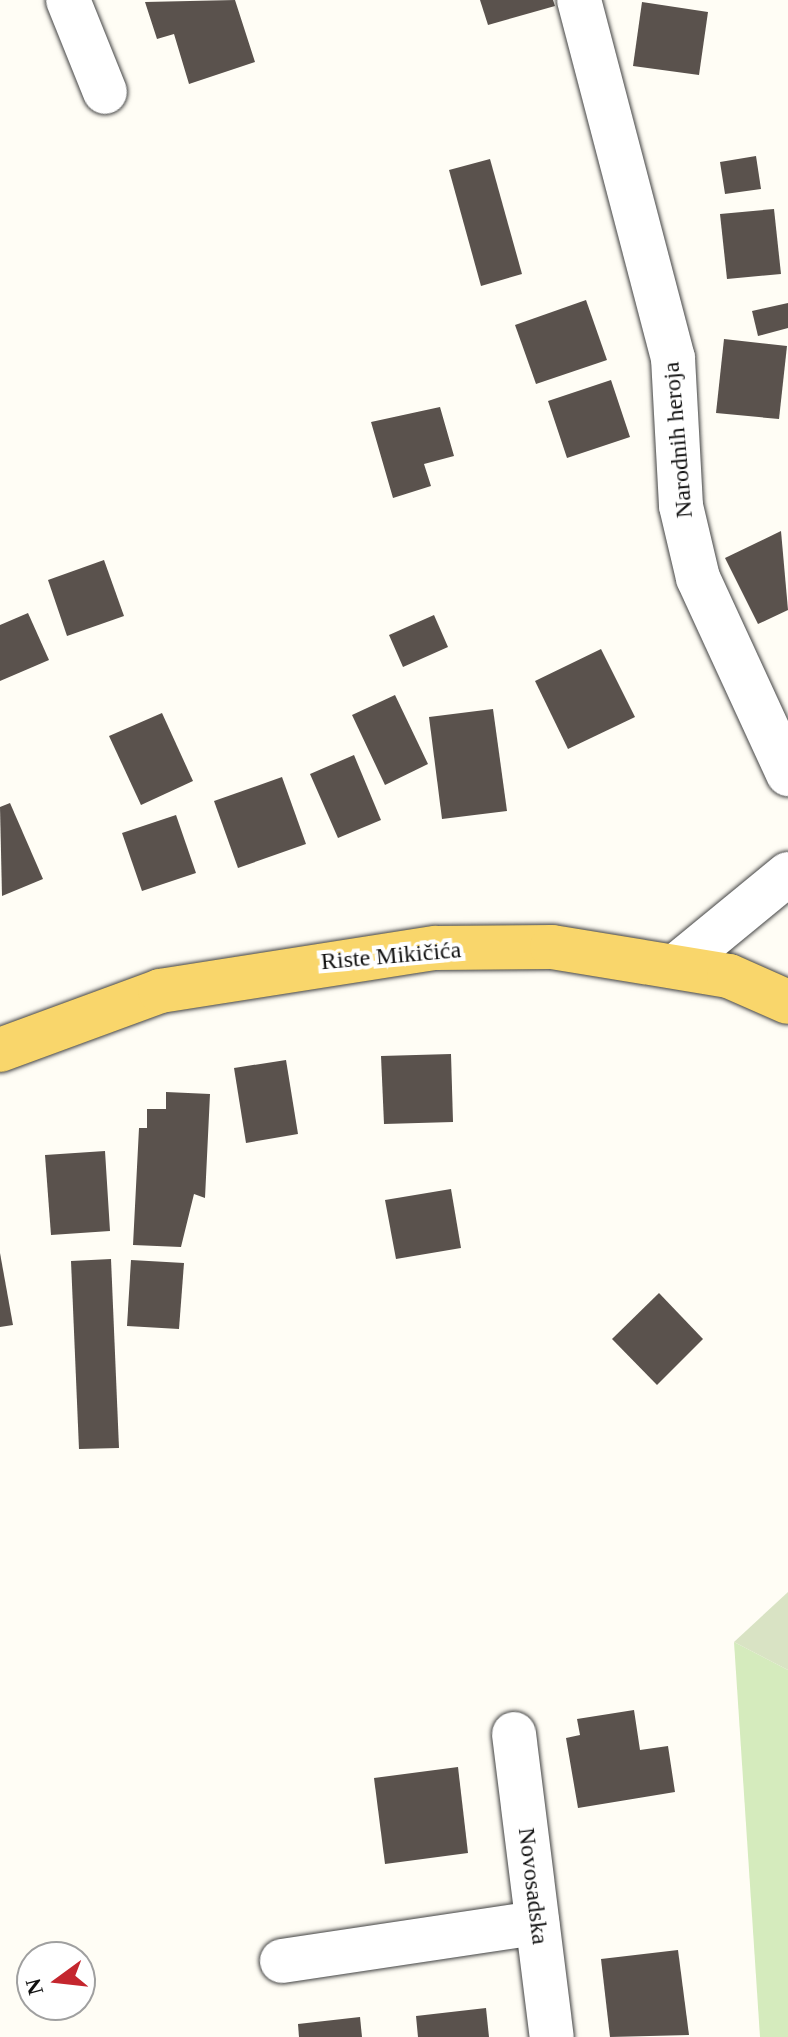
<!DOCTYPE html>
<html>
<head>
<meta charset="utf-8">
<style>
  body { margin:0 }
  #map { position:relative; width:788px; height:2037px; overflow:hidden; background:#fffdf5; font-family:"Times New Roman",serif }
  div>[style] { position:absolute }
  .green>* { inset:0; background:#d5ebbd }
  .cemetery>* { inset:0; background:#d9e3c4 }
  .building>* { inset:0; background:#5a524d }
  .roads { filter:drop-shadow(0 0 2px #444) drop-shadow(0 0 2px #444) }
  .minor>* { height:44px; margin:-22px; padding:0 22px; transform-origin:22px; border-radius:22px; background:#fff }
  .major>* { height:44px; margin:-22px; padding:0 22px; transform-origin:22px; border-radius:22px; background:#f9d66b }
  span { translate:-50% -50%; white-space:nowrap; text-align:center; line-height:1.15; -webkit-text-stroke:8px #fff; paint-order:stroke }
  .street-label { font-size:24px; color:#111 }
  .north { position:absolute; left:16px; top:1941px; width:80px; height:80px; box-sizing:border-box; background:#fff; border:2px solid #a0a0a0; border-radius:50%; rotate:255deg; font-size:22px; font-weight:700; line-height:32px; text-align:center; color:#111 }
  .north::after { content:''; display:block; margin:auto; width:28px; height:36px; background:#c4262e; clip-path:polygon(50% 0,100% 100%,50% 72%,0 100%) }
</style>
</head>
<body>
<div id="map">
  <div class="green">
    <div style="clip-path:polygon(734px 1642px,788px 1670px,788px 2037px,760px 2037px)"></div>
  </div>
  <div class="cemetery">
    <div style="clip-path:polygon(788px 1592px,788px 1670px,734px 1642px)"></div>
  </div>
  <div class="building">
    <div style="clip-path:polygon(235px 0,255px 62px,189px 84px,174px 34px,157px 39px,145px 2px)"></div>
    <div style="clip-path:polygon(480px 0,553px 0,555px 6px,488px 25px)"></div>
    <div style="clip-path:polygon(642px 2px,708px 12px,699px 75px,633px 66px)"></div>
    <div style="clip-path:polygon(756px 156px,761px 189px,725px 194px,720px 162px)"></div>
    <div style="clip-path:polygon(490px 159px,522px 274px,481px 286px,449px 170px)"></div>
    <div style="clip-path:polygon(774px 209px,781px 274px,727px 279px,720px 214px)"></div>
    <div style="clip-path:polygon(586px 300px,607px 360px,536px 384px,515px 325px)"></div>
    <div style="clip-path:polygon(788px 303px,788px 328px,758px 336px,752px 311px)"></div>
    <div style="clip-path:polygon(724px 339px,787px 346px,779px 419px,716px 413px)"></div>
    <div style="clip-path:polygon(611px 380px,630px 437px,567px 458px,548px 401px)"></div>
    <div style="clip-path:polygon(440px 407px,454px 456px,424px 464px,431px 486px,393px 498px,371px 422px)"></div>
    <div style="clip-path:polygon(781px 531px,788px 610px,758px 624px,725px 558px)"></div>
    <div style="clip-path:polygon(104px 560px,124px 616px,67px 636px,48px 580px)"></div>
    <div style="clip-path:polygon(28px 613px,49px 660px,0 681px,0 625px)"></div>
    <div style="clip-path:polygon(434px 615px,448px 647px,403px 667px,389px 635px)"></div>
    <div style="clip-path:polygon(601px 649px,635px 717px,568px 749px,535px 681px)"></div>
    <div style="clip-path:polygon(395px 695px,428px 764px,385px 785px,352px 715px)"></div>
    <div style="clip-path:polygon(493px 709px,507px 811px,442px 819px,429px 717px)"></div>
    <div style="clip-path:polygon(162px 713px,193px 781px,141px 805px,109px 736px)"></div>
    <div style="clip-path:polygon(354px 755px,381px 820px,338px 838px,310px 774px)"></div>
    <div style="clip-path:polygon(282px 777px,306px 844px,238px 868px,214px 801px)"></div>
    <div style="clip-path:polygon(10px 803px,43px 879px,2px 896px,0 807px)"></div>
    <div style="clip-path:polygon(176px 815px,196px 873px,142px 891px,122px 833px)"></div>
    <div style="clip-path:polygon(451px 1054px,453px 1122px,384px 1124px,381px 1056px)"></div>
    <div style="clip-path:polygon(286px 1060px,298px 1134px,246px 1143px,234px 1068px)"></div>
    <div style="clip-path:polygon(166px 1092px,210px 1094px,205px 1198px,194px 1194px,181px 1247px,133px 1245px,139px 1128px,147px 1128px,147px 1109px,166px 1109px)"></div>
    <div style="clip-path:polygon(105px 1151px,110px 1231px,51px 1235px,45px 1155px)"></div>
    <div style="clip-path:polygon(451px 1189px,461px 1248px,396px 1259px,385px 1200px)"></div>
    <div style="clip-path:polygon(0 1253px,13px 1325px,0 1327px)"></div>
    <div style="clip-path:polygon(111px 1259px,119px 1448px,79px 1449px,71px 1261px)"></div>
    <div style="clip-path:polygon(131px 1260px,184px 1263px,179px 1329px,127px 1326px)"></div>
    <div style="clip-path:polygon(659px 1293px,703px 1339px,657px 1385px,612px 1339px)"></div>
    <div style="clip-path:polygon(634px 1710px,640px 1750px,668px 1746px,675px 1792px,578px 1808px,566px 1738px,580px 1735px,577px 1719px)"></div>
    <div style="clip-path:polygon(458px 1767px,468px 1853px,385px 1864px,374px 1778px)"></div>
    <div style="clip-path:polygon(678px 1950px,689px 2035px,610px 2037px,601px 1959px)"></div>
    <div style="clip-path:polygon(486px 2008px,489px 2037px,418px 2037px,416px 2016px)"></div>
    <div style="clip-path:polygon(360px 2017px,362px 2037px,299px 2037px,298px 2024px)"></div>
  </div>
  <div class="roads">
    <div class="minor">
      <div style="left:68px;top:0;width:99px;rotate:68.1deg"></div>
      <div style="left:579px;top:0;width:370px;rotate:75.3deg"></div>
      <div style="left:673px;top:358px;width:148px;rotate:86.9deg"></div>
      <div style="left:681px;top:506px;width:74px;rotate:76.7deg"></div>
      <div style="left:698px;top:578px;width:216px;rotate:65.3deg"></div>
      <div style="left:676px;top:966px;width:145px;rotate:-39.4deg"></div>
      <div style="left:514px;top:1734px;width:305px;rotate:82.9deg"></div>
      <div style="left:282px;top:1961px;width:258px;rotate:-8.5deg"></div>
    </div>
    <div class="major">
      <div style="left:0;top:1050px;width:171px;rotate:-20.2deg"></div>
      <div style="left:160px;top:991px;width:279px;rotate:-8.9deg"></div>
      <div style="left:436px;top:948px;width:116px;rotate:-0.5deg"></div>
      <div style="left:552px;top:947px;width:179px;rotate:9.3deg"></div>
      <div style="left:729px;top:976px;width:64px;rotate:23.8deg"></div>
    </div>
  </div>
  <div class="street-label">
    <span style="left:678px;top:440px;rotate:-95deg">Narodnih heroja</span>
    <span style="left:391px;top:956px;rotate:-5deg">Riste Mikičića</span>
    <span style="left:533px;top:1886px;rotate:83deg">Novosadska</span>
  </div>
  <div class="north">N</div>
</div>
</body>
</html>
